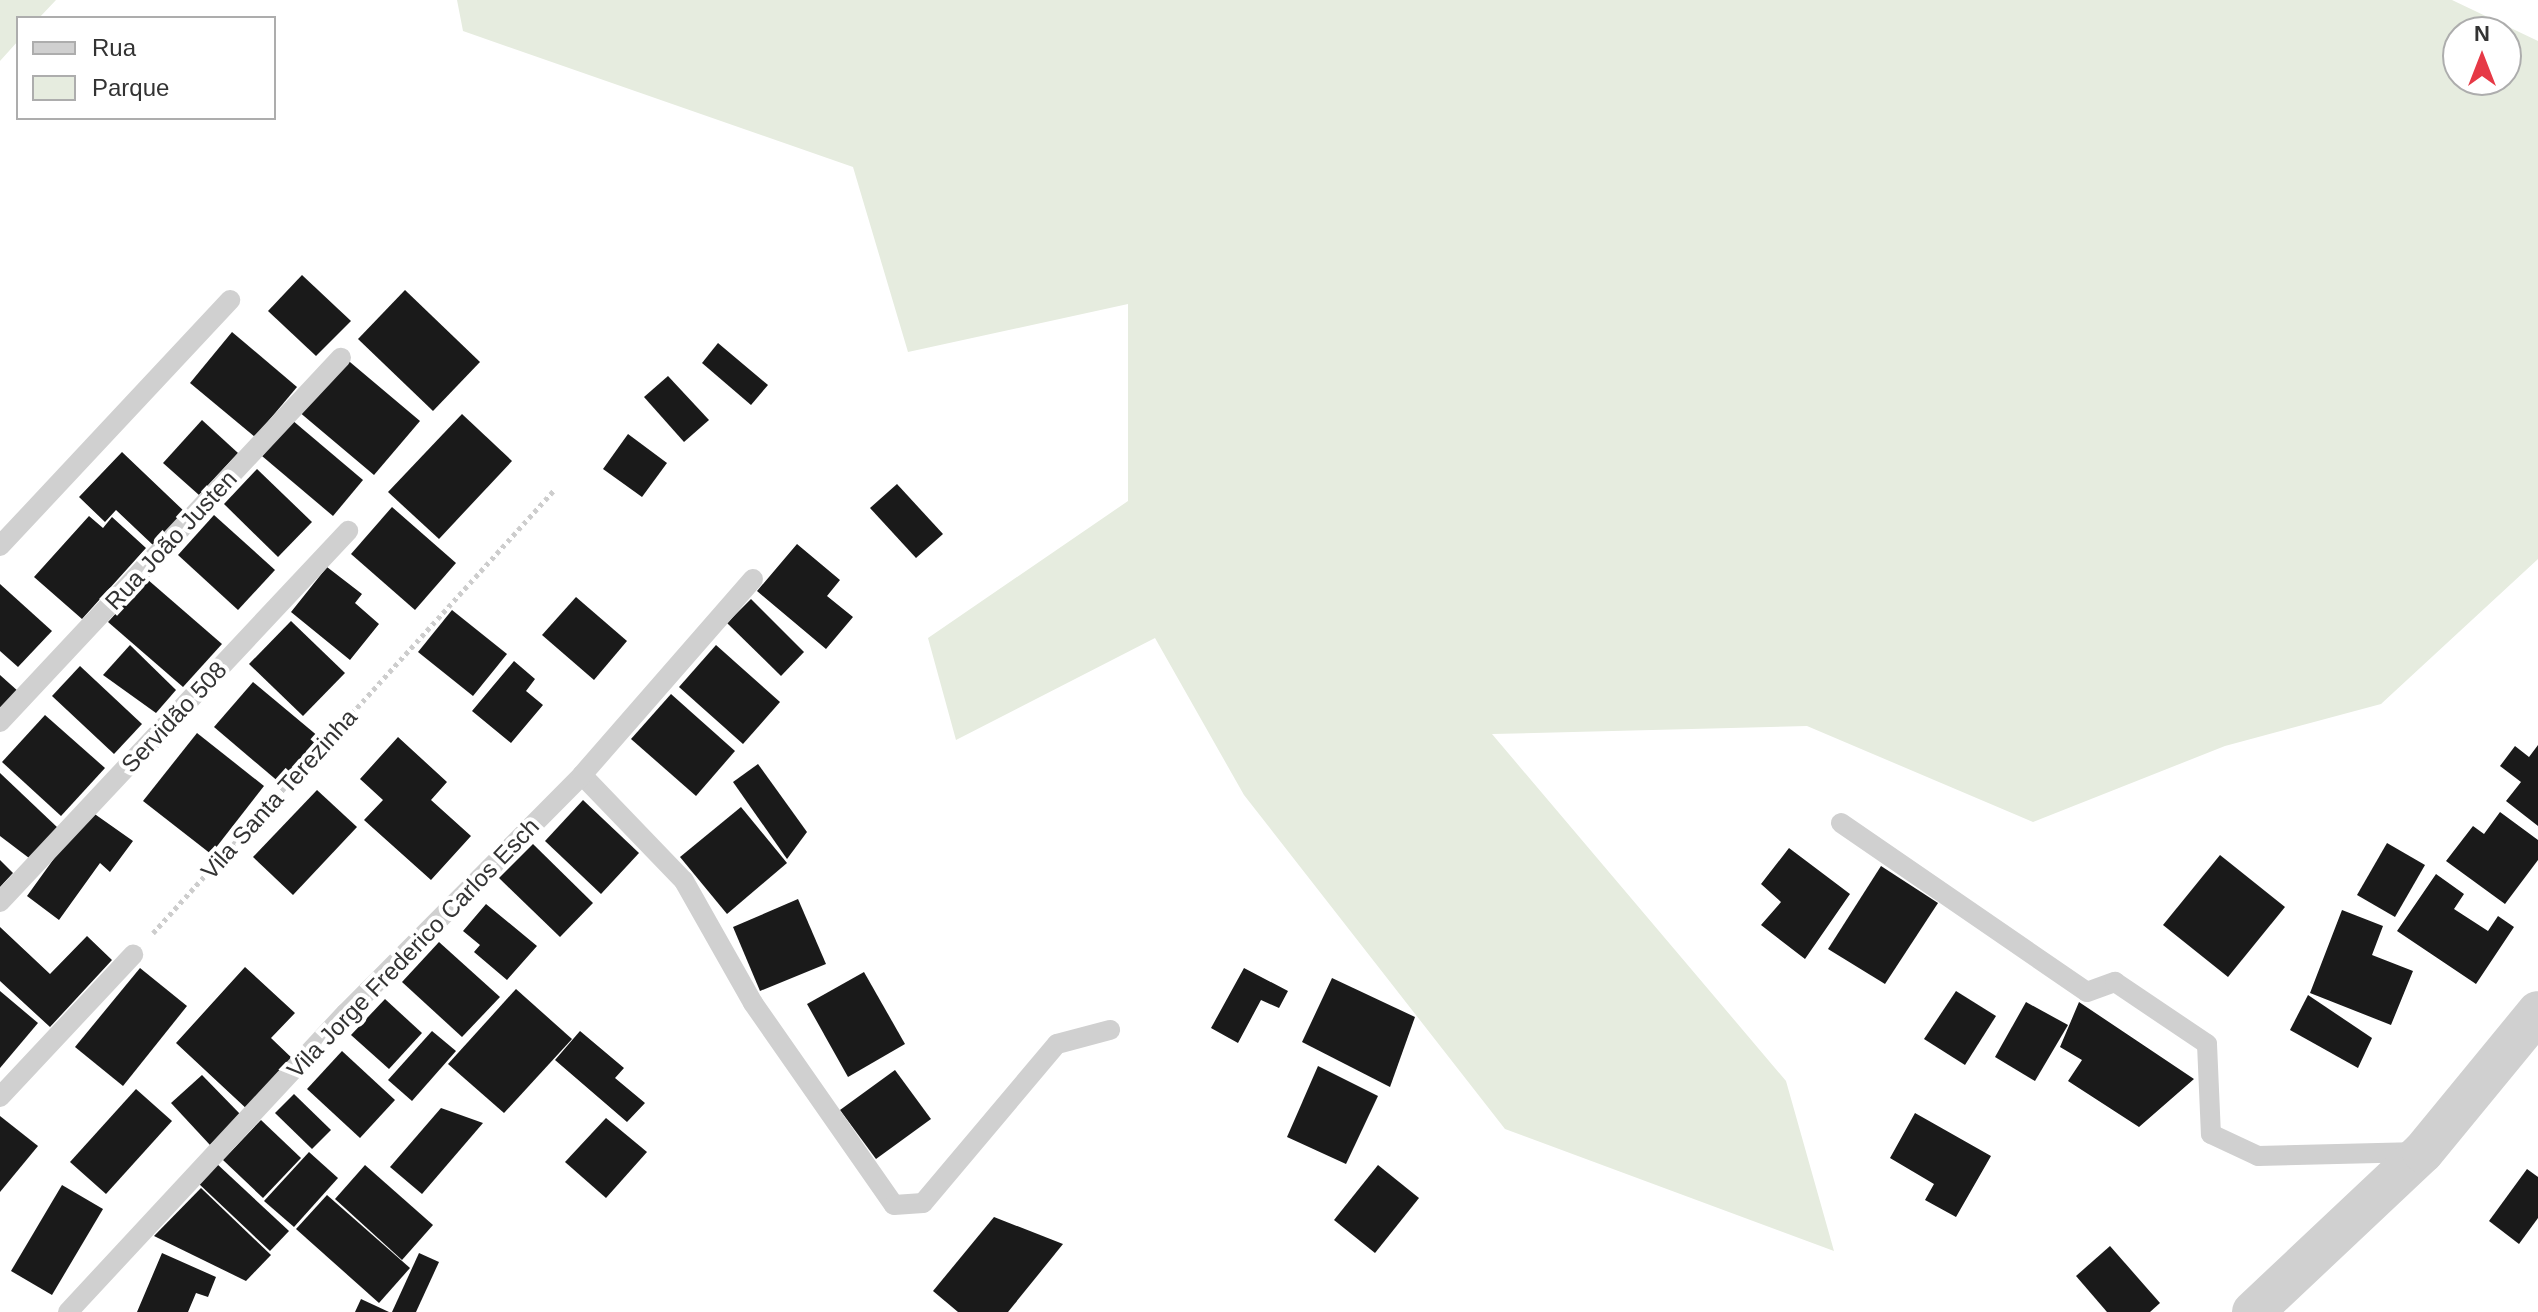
<!DOCTYPE html>
<html>
<head>
<meta charset="utf-8">
<style>
  body { margin:0 }
  #map { position:relative; width:2538px; height:1312px; overflow:hidden; background:#fff; font-family:Arial,sans-serif }
  div>[style] { position:absolute }
  .green>* { inset:0; background:#e6ecdf }
  .building>* { inset:0; background:#1a1a1a }
  .path>* { height:5px; margin-top:-2.5px; transform-origin:0; background:repeating-linear-gradient(90deg,#cdcdcd 0 4px,transparent 0 8px) }
  .service>* { height:20px; margin:-10px; padding:0 10px; transform-origin:10px; border-radius:10px; background:#d0d0d0 }
  .minor>* { height:42px; margin:-21px; padding:0 21px; transform-origin:21px; border-radius:21px; background:#d0d0d0 }
  span { translate:-50% -50%; white-space:nowrap; text-align:center; line-height:1.15; -webkit-text-stroke:8px #fff; paint-order:stroke }
  .street-label { font-size:24px; color:#333 }
  .legend { position:absolute; left:16px; top:16px; width:260px; height:104px; box-sizing:border-box; background:#fff; border:2px solid #adadad; margin:0; padding:10px 14px; list-style:none; font-size:24px; color:#333 }
  .legend li { display:flex; align-items:center; gap:16px; height:40px }
  .legend b { width:40px; border:2px solid #adadad }
  .north { position:absolute; left:2442px; top:16px; width:80px; height:80px; box-sizing:border-box; background:#fff; border:2px solid #adadad; border-radius:50%; rotate:0deg; font-size:22px; font-weight:700; line-height:32px; text-align:center; color:#333 }
  .north::after { content:''; display:block; margin:auto; width:28px; height:36px; background:#e63946; clip-path:polygon(50% 0,100% 100%,50% 72%,0 100%) }
</style>
</head>
<body>
<div id="map">
  <div class="green">
    <div style="clip-path:polygon(0 0,56px 0,39px 18px,18px 18px,18px 41px,0 61px)"></div>
    <div style="clip-path:polygon(evenodd,457px 0,2452px 0,2538px 41px,2538px 559px,2381px 704px,2225px 746px,2033px 822px,1807px 726px,1492px 734px,1786px 1081px,1834px 1251px,1505px 1129px,1244px 795px,1155px 638px,956px 740px,928px 638px,1128px 501px,1128px 304px,908px 352px,853px 167px,463px 31px,457px 0,2458px 32px,2506px 32px,2506px 80px,2458px 80px,2458px 32px)"></div>
  </div>
  <div class="building">
    <div style="clip-path:polygon(302px 275px,351px 321px,316px 356px,268px 311px)"></div>
    <div style="clip-path:polygon(405px 290px,480px 362px,433px 411px,358px 339px)"></div>
    <div style="clip-path:polygon(232px 332px,297px 387px,255px 437px,190px 383px)"></div>
    <div style="clip-path:polygon(718px 343px,768px 385px,751px 405px,702px 363px)"></div>
    <div style="clip-path:polygon(344px 357px,420px 421px,374px 475px,298px 411px)"></div>
    <div style="clip-path:polygon(668px 376px,709px 420px,684px 442px,644px 397px)"></div>
    <div style="clip-path:polygon(462px 414px,512px 461px,439px 539px,388px 492px)"></div>
    <div style="clip-path:polygon(202px 420px,238px 453px,199px 495px,163px 463px)"></div>
    <div style="clip-path:polygon(292px 420px,363px 480px,333px 516px,262px 456px)"></div>
    <div style="clip-path:polygon(628px 434px,667px 463px,642px 497px,603px 469px)"></div>
    <div style="clip-path:polygon(122px 452px,186px 513px,154px 546px,116px 510px,105px 522px,79px 497px)"></div>
    <div style="clip-path:polygon(257px 469px,312px 522px,278px 557px,224px 504px)"></div>
    <div style="clip-path:polygon(897px 484px,943px 534px,916px 558px,870px 508px)"></div>
    <div style="clip-path:polygon(392px 507px,456px 563px,415px 610px,351px 554px)"></div>
    <div style="clip-path:polygon(214px 515px,275px 570px,238px 610px,178px 555px)"></div>
    <div style="clip-path:polygon(89px 516px,103px 528px,112px 517px,146px 548px,82px 619px,34px 577px)"></div>
    <div style="clip-path:polygon(797px 544px,840px 580px,827px 596px,853px 617px,826px 649px,757px 591px)"></div>
    <div style="clip-path:polygon(327px 567px,362px 594px,355px 603px,379px 624px,350px 660px,291px 612px)"></div>
    <div style="clip-path:polygon(147px 579px,222px 644px,183px 687px,108px 622px)"></div>
    <div style="clip-path:polygon(0 584px,52px 631px,18px 667px,0 651px)"></div>
    <div style="clip-path:polygon(576px 597px,627px 641px,594px 680px,542px 635px)"></div>
    <div style="clip-path:polygon(751px 599px,804px 652px,781px 676px,727px 623px)"></div>
    <div style="clip-path:polygon(452px 610px,507px 654px,473px 696px,418px 652px)"></div>
    <div style="clip-path:polygon(291px 621px,345px 673px,303px 716px,249px 664px)"></div>
    <div style="clip-path:polygon(130px 645px,176px 690px,156px 713px,103px 675px)"></div>
    <div style="clip-path:polygon(716px 645px,780px 702px,743px 744px,679px 687px)"></div>
    <div style="clip-path:polygon(514px 661px,535px 679px,526px 691px,543px 705px,511px 743px,472px 711px)"></div>
    <div style="clip-path:polygon(80px 666px,142px 724px,114px 754px,52px 696px)"></div>
    <div style="clip-path:polygon(0 675px,19px 692px,0 713px)"></div>
    <div style="clip-path:polygon(253px 682px,319px 737px,280px 783px,214px 727px)"></div>
    <div style="clip-path:polygon(671px 694px,735px 751px,696px 796px,631px 739px)"></div>
    <div style="clip-path:polygon(45px 715px,105px 768px,61px 816px,2px 762px)"></div>
    <div style="clip-path:polygon(197px 733px,264px 786px,211px 854px,143px 801px)"></div>
    <div style="clip-path:polygon(398px 737px,447px 782px,431px 800px,471px 836px,431px 880px,364px 820px,383px 800px,360px 779px)"></div>
    <div style="clip-path:polygon(2538px 745px,2538px 826px,2506px 801px,2521px 782px,2500px 766px,2515px 746px,2529px 757px)"></div>
    <div style="clip-path:polygon(758px 764px,807px 832px,787px 859px,733px 782px)"></div>
    <div style="clip-path:polygon(0 773px,58px 828px,29px 858px,0 836px)"></div>
    <div style="clip-path:polygon(317px 790px,357px 827px,293px 895px,253px 857px)"></div>
    <div style="clip-path:polygon(583px 800px,639px 853px,601px 894px,545px 841px)"></div>
    <div style="clip-path:polygon(741px 807px,787px 863px,727px 914px,680px 857px)"></div>
    <div style="clip-path:polygon(89px 810px,133px 841px,110px 872px,100px 863px,59px 920px,27px 896px)"></div>
    <div style="clip-path:polygon(2500px 812px,2538px 840px,2538px 860px,2505px 904px,2446px 861px,2473px 826px,2484px 834px)"></div>
    <div style="clip-path:polygon(2387px 843px,2425px 865px,2395px 917px,2357px 895px)"></div>
    <div style="clip-path:polygon(533px 844px,593px 903px,560px 937px,499px 878px)"></div>
    <div style="clip-path:polygon(1789px 848px,1850px 894px,1805px 959px,1761px 925px,1781px 902px,1761px 884px)"></div>
    <div style="clip-path:polygon(2220px 855px,2285px 907px,2228px 977px,2163px 925px)"></div>
    <div style="clip-path:polygon(0 860px,13px 873px,0 887px)"></div>
    <div style="clip-path:polygon(1881px 866px,1938px 903px,1885px 984px,1828px 949px)"></div>
    <div style="clip-path:polygon(2436px 874px,2464px 894px,2454px 909px,2488px 931px,2498px 916px,2514px 927px,2476px 984px,2397px 931px)"></div>
    <div style="clip-path:polygon(798px 899px,826px 964px,760px 991px,733px 927px)"></div>
    <div style="clip-path:polygon(486px 904px,537px 946px,507px 980px,474px 952px,480px 945px,463px 931px)"></div>
    <div style="clip-path:polygon(2342px 910px,2383px 926px,2372px 955px,2413px 971px,2391px 1025px,2310px 993px)"></div>
    <div style="clip-path:polygon(0 927px,50px 974px,87px 936px,112px 960px,50px 1027px,0 981px)"></div>
    <div style="clip-path:polygon(439px 942px,500px 997px,462px 1037px,402px 982px)"></div>
    <div style="clip-path:polygon(245px 967px,295px 1013px,271px 1038px,295px 1061px,249px 1111px,176px 1043px)"></div>
    <div style="clip-path:polygon(140px 968px,187px 1006px,123px 1086px,75px 1047px)"></div>
    <div style="clip-path:polygon(1244px 968px,1288px 991px,1279px 1008px,1261px 1000px,1238px 1043px,1211px 1028px)"></div>
    <div style="clip-path:polygon(864px 972px,905px 1044px,848px 1077px,807px 1004px)"></div>
    <div style="clip-path:polygon(1332px 978px,1415px 1017px,1390px 1087px,1302px 1042px)"></div>
    <div style="clip-path:polygon(516px 989px,572px 1039px,504px 1113px,448px 1064px)"></div>
    <div style="clip-path:polygon(0 991px,38px 1023px,0 1068px)"></div>
    <div style="clip-path:polygon(1956px 991px,1996px 1016px,1965px 1065px,1924px 1039px)"></div>
    <div style="clip-path:polygon(2308px 995px,2372px 1038px,2358px 1068px,2290px 1030px)"></div>
    <div style="clip-path:polygon(385px 999px,422px 1033px,389px 1069px,351px 1035px)"></div>
    <div style="clip-path:polygon(2026px 1002px,2068px 1025px,2035px 1081px,1995px 1057px)"></div>
    <div style="clip-path:polygon(2079px 1002px,2194px 1079px,2139px 1127px,2068px 1081px,2082px 1060px,2060px 1047px)"></div>
    <div style="clip-path:polygon(432px 1031px,456px 1051px,412px 1101px,388px 1080px)"></div>
    <div style="clip-path:polygon(580px 1031px,624px 1068px,615px 1078px,645px 1103px,627px 1122px,555px 1060px)"></div>
    <div style="clip-path:polygon(342px 1051px,395px 1100px,360px 1138px,307px 1089px)"></div>
    <div style="clip-path:polygon(1318px 1066px,1378px 1096px,1346px 1164px,1287px 1137px)"></div>
    <div style="clip-path:polygon(895px 1070px,931px 1119px,876px 1159px,840px 1110px)"></div>
    <div style="clip-path:polygon(202px 1075px,241px 1115px,210px 1145px,171px 1103px)"></div>
    <div style="clip-path:polygon(136px 1089px,172px 1121px,106px 1194px,70px 1162px)"></div>
    <div style="clip-path:polygon(294px 1094px,331px 1130px,312px 1149px,275px 1113px)"></div>
    <div style="clip-path:polygon(441px 1108px,483px 1123px,422px 1194px,390px 1167px)"></div>
    <div style="clip-path:polygon(1915px 1113px,1991px 1156px,1956px 1217px,1925px 1200px,1934px 1184px,1890px 1158px)"></div>
    <div style="clip-path:polygon(0 1116px,38px 1146px,0 1192px)"></div>
    <div style="clip-path:polygon(606px 1118px,647px 1152px,606px 1198px,565px 1162px)"></div>
    <div style="clip-path:polygon(261px 1120px,301px 1158px,263px 1198px,223px 1160px)"></div>
    <div style="clip-path:polygon(309px 1152px,338px 1178px,294px 1227px,264px 1201px)"></div>
    <div style="clip-path:polygon(216px 1163px,289px 1231px,270px 1251px,197px 1182px)"></div>
    <div style="clip-path:polygon(365px 1165px,433px 1225px,402px 1260px,335px 1199px)"></div>
    <div style="clip-path:polygon(1378px 1165px,1419px 1198px,1375px 1253px,1334px 1220px)"></div>
    <div style="clip-path:polygon(2527px 1169px,2538px 1177px,2538px 1218px,2519px 1244px,2489px 1221px)"></div>
    <div style="clip-path:polygon(62px 1185px,103px 1209px,52px 1295px,11px 1271px)"></div>
    <div style="clip-path:polygon(201px 1188px,271px 1255px,246px 1281px,154px 1236px)"></div>
    <div style="clip-path:polygon(327px 1195px,410px 1268px,379px 1303px,296px 1229px)"></div>
    <div style="clip-path:polygon(994px 1217px,1063px 1244px,1008px 1312px,958px 1312px,933px 1291px)"></div>
    <div style="clip-path:polygon(2110px 1246px,2160px 1303px,2150px 1312px,2107px 1312px,2076px 1276px)"></div>
    <div style="clip-path:polygon(162px 1253px,216px 1277px,208px 1297px,196px 1293px,188px 1312px,137px 1312px)"></div>
    <div style="clip-path:polygon(419px 1253px,439px 1262px,416px 1312px,392px 1312px)"></div>
    <div style="clip-path:polygon(361px 1299px,389px 1312px,355px 1312px)"></div>
  </div>
  <div class="path">
    <div style="left:153px;top:933px;width:599px;rotate:-47.84deg"></div>
  </div>
  <div class="service">
    <div style="left:0;top:546px;width:337px;rotate:-46.9deg"></div>
    <div style="left:0;top:722px;width:499px;rotate:-46.9deg"></div>
    <div style="left:582px;top:775px;width:147px;rotate:46.1deg"></div>
    <div style="left:684px;top:881px;width:140px;rotate:60.5deg"></div>
    <div style="left:753px;top:1003px;width:246px;rotate:55.1deg"></div>
    <div style="left:894px;top:1205px;width:29px;rotate:-4deg"></div>
    <div style="left:923px;top:1203px;width:208px;rotate:-49.9deg"></div>
    <div style="left:1057px;top:1044px;width:55px;rotate:-14.8deg"></div>
    <div style="left:1841px;top:823px;width:298px;rotate:34.5deg"></div>
    <div style="left:2087px;top:992px;width:30px;rotate:-20deg"></div>
    <div style="left:2115px;top:982px;width:111px;rotate:34deg"></div>
    <div style="left:2207px;top:1044px;width:90px;rotate:87.5deg"></div>
    <div style="left:2211px;top:1134px;width:52px;rotate:25.1deg"></div>
    <div style="left:2258px;top:1156px;width:161px;rotate:-1.4deg"></div>
    <div style="left:0;top:902px;width:509px;rotate:-46.83deg"></div>
    <div style="left:0;top:1097px;width:195px;rotate:-46.9deg"></div>
    <div style="left:68px;top:1312px;width:408px;rotate:-47.1deg"></div>
    <div style="left:346px;top:1013px;width:335px;rotate:-45.2deg"></div>
    <div style="left:582px;top:775px;width:260px;rotate:-48.9deg"></div>
  </div>
  <div class="minor">
    <div style="left:2253px;top:1312px;width:233px;rotate:-43.3deg"></div>
    <div style="left:2423px;top:1152px;width:181px;rotate:-50.6deg"></div>
  </div>
  <div class="street-label">
    <span style="left:171px;top:540px;rotate:-47deg">Rua João Justen</span>
    <span style="left:174px;top:717px;rotate:-47deg">Servidão 508</span>
    <span style="left:279px;top:794px;rotate:-48deg">Vila Santa Terezinha</span>
    <span style="left:413px;top:948px;rotate:-46deg">Vila Jorge Frederico Carlos Esch</span>
  </div>
  <ul class="legend">
  <li><b style="height:10px;background:#d0d0d0"></b>Rua</li>
  <li><b style="height:22px;background:#e6ecdf"></b>Parque</li>
  </ul>
  <div class="north">N</div>
</div>
</body>
</html>
